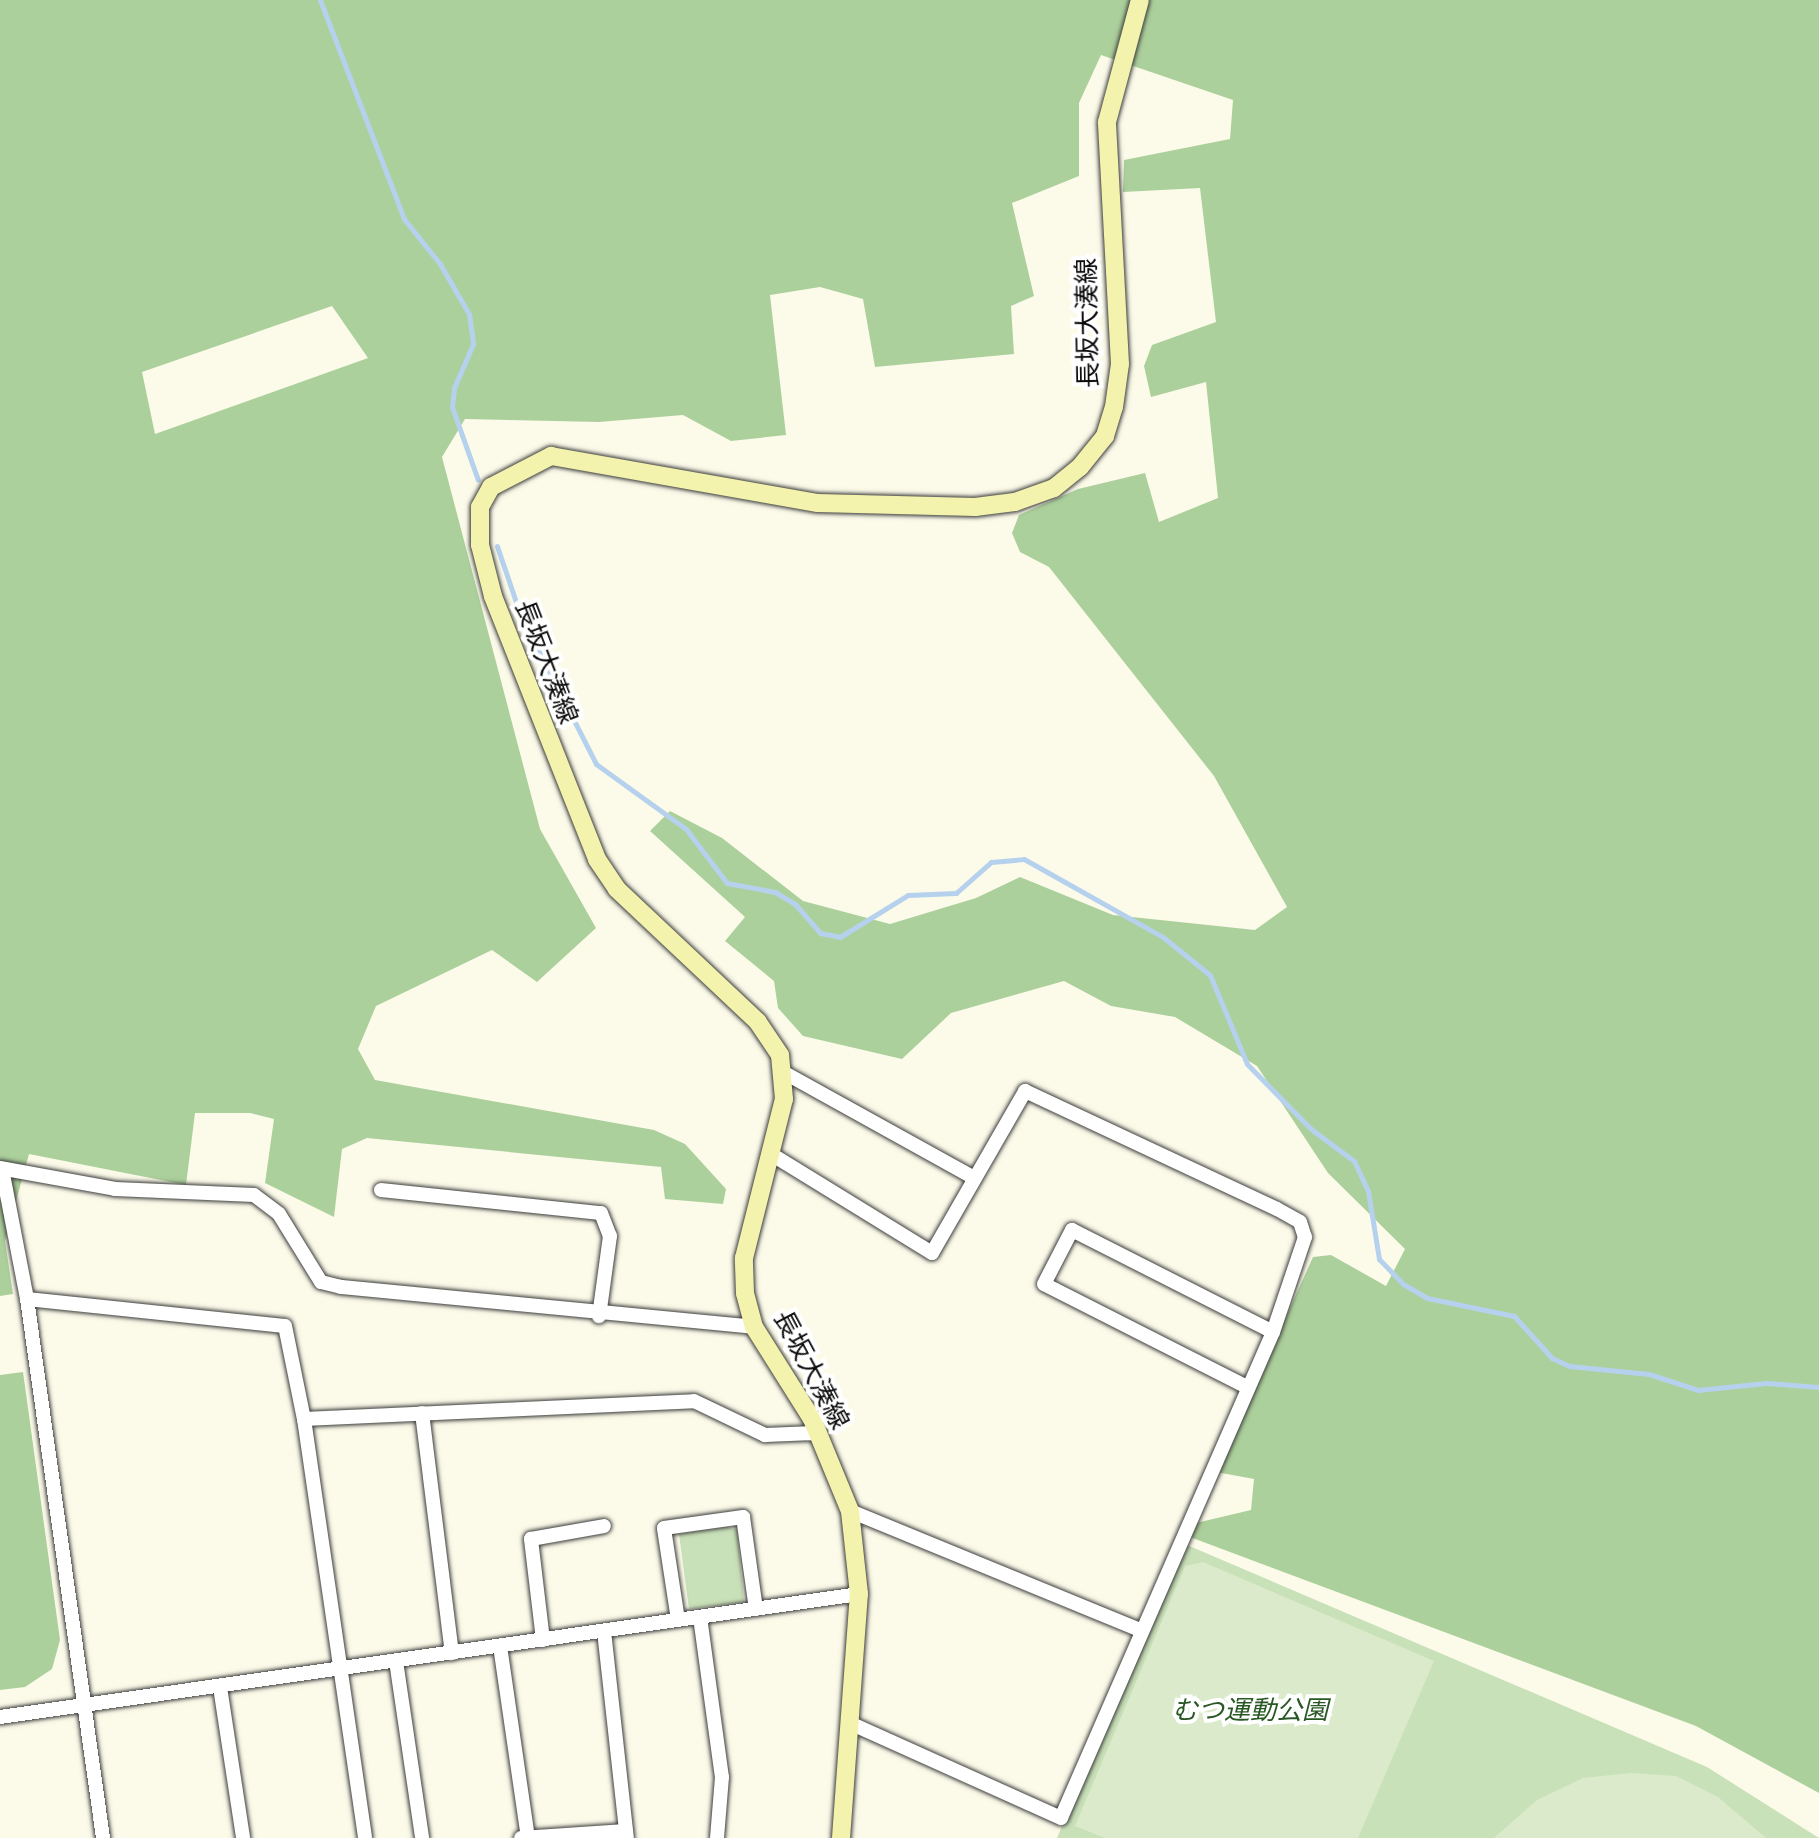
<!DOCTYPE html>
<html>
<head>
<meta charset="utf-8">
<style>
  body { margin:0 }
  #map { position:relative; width:1819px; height:1838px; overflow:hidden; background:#fcfbea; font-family:"Zilla Slab","Noto Sans JP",serif }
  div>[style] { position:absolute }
  .green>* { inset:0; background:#c9e1b9 }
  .forest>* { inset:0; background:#acd09b }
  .pitch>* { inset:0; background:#dbeaca }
  .stream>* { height:5px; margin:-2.5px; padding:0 2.5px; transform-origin:2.5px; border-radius:2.5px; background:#b6d1ed }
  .roads { filter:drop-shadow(0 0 2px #3d3d3d) drop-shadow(0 0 2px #3d3d3d) }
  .minor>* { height:14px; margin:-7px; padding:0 7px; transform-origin:7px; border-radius:7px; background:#fff }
  .secondary>* { height:18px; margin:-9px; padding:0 9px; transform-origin:9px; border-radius:9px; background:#f3f3ae }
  span { translate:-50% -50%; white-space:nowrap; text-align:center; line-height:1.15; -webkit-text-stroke:8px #fff; paint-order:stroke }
  .street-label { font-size:26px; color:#0a0a0a }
  .park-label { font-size:26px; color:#295824; font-style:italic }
</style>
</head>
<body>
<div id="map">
  <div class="green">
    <div style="clip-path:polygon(727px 1527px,737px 1530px,744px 1602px,689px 1609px,679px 1534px)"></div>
    <div style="clip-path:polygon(1180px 1542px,1707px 1767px,1819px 1838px,1057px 1838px)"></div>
  </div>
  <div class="forest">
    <div style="clip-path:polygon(evenodd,0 0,1819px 0,1819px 1793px,1696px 1726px,1190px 1537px,1196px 1523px,1251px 1510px,1254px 1479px,1216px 1472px,1313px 1257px,1331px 1255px,1386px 1286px,1405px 1249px,1328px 1173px,1257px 1066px,1175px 1017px,1111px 1006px,1064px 981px,951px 1013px,902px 1059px,803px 1036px,778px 1008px,774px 981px,725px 941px,745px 917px,650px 831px,670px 811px,722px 838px,803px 901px,890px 924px,976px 898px,1020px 877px,1113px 915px,1255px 930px,1287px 907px,1214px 776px,1049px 567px,1020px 552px,1012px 533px,1019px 515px,1078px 489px,1145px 473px,1159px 522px,1218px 498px,1206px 382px,1151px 397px,1144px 366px,1152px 345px,1216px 322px,1200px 188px,1123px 192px,1124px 160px,1230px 139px,1233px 100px,1101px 55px,1079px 103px,1079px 176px,1012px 203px,1034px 296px,1011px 306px,1014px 354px,875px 367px,863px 299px,820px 287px,770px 295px,786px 435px,731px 441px,683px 415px,599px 422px,465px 419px,442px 457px,540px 829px,596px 928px,537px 982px,492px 950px,376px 1006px,358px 1049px,375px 1080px,654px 1130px,685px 1144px,726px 1189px,723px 1204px,665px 1199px,661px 1167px,367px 1138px,342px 1149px,334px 1217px,265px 1183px,274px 1119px,250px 1113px,195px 1113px,186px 1185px,29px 1154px,5px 1241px,13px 1294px,0 1296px,0 0,332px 306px,368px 358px,155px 434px,142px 372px,332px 306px)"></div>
    <div style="clip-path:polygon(23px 1372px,60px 1640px,52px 1669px,25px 1687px,0 1690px,0 1375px)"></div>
  </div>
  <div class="pitch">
    <div style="clip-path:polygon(1203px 1562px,1434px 1661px,1358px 1838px,1105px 1838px,1075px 1826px,1185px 1566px)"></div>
    <div style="clip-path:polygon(1631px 1773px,1676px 1776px,1718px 1797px,1766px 1838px,1494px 1838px,1537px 1800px,1583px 1778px)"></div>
  </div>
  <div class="stream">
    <div style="left:320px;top:0;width:235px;rotate:69deg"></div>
    <div style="left:404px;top:219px;width:58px;rotate:51.3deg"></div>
    <div style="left:440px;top:264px;width:58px;rotate:59.9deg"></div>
    <div style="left:469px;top:314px;width:30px;rotate:82deg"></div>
    <div style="left:473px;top:344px;width:48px;rotate:113.4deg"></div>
    <div style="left:454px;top:388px;width:19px;rotate:96deg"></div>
    <div style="left:452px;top:407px;width:77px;rotate:70.4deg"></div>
    <div style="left:497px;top:546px;width:72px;rotate:71.3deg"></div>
    <div style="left:520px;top:614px;width:168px;rotate:63.1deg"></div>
    <div style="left:596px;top:764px;width:111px;rotate:35.8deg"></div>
    <div style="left:686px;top:829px;width:68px;rotate:52.8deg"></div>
    <div style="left:727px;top:883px;width:49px;rotate:10.6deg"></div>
    <div style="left:775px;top:892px;width:23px;rotate:31deg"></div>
    <div style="left:795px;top:904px;width:38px;rotate:49deg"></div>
    <div style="left:820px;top:933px;width:20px;rotate:11deg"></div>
    <div style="left:840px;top:937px;width:80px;rotate:-31.7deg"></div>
    <div style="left:908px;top:895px;width:48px;rotate:-2.4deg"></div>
    <div style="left:956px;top:893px;width:47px;rotate:-41.5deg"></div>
    <div style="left:991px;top:862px;width:33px;rotate:-5deg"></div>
    <div style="left:1024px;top:859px;width:159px;rotate:29.3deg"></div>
    <div style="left:1163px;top:937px;width:60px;rotate:39deg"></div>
    <div style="left:1210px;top:975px;width:96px;rotate:67.4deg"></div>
    <div style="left:1247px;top:1064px;width:91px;rotate:45.4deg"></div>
    <div style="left:1311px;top:1129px;width:54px;rotate:36.7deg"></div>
    <div style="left:1354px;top:1161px;width:33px;rotate:65deg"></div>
    <div style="left:1368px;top:1191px;width:69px;rotate:80.8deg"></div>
    <div style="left:1379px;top:1259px;width:35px;rotate:46deg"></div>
    <div style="left:1403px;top:1284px;width:28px;rotate:30deg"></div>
    <div style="left:1427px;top:1298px;width:89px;rotate:11.7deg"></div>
    <div style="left:1514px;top:1316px;width:57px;rotate:47.9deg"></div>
    <div style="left:1552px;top:1358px;width:19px;rotate:25deg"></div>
    <div style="left:1569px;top:1366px;width:80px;rotate:5.7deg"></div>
    <div style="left:1649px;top:1374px;width:52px;rotate:18.1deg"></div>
    <div style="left:1698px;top:1390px;width:68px;rotate:-5.9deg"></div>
    <div style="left:1766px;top:1383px;width:53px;rotate:4.3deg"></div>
  </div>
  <div class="roads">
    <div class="minor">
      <div style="left:783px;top:1072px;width:218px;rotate:29deg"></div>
      <div style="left:771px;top:1154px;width:189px;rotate:31.6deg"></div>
      <div style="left:932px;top:1253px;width:187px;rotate:-60.1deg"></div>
      <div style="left:1025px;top:1091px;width:278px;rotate:25.1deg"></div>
      <div style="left:1277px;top:1209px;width:26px;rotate:29deg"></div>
      <div style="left:1300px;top:1222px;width:16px;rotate:72deg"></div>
      <div style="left:1305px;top:1237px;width:100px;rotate:108.6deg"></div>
      <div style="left:1273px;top:1332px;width:530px;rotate:113.57deg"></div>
      <div style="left:1061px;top:1818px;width:231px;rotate:-155.8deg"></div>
      <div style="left:0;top:1168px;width:117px;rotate:10.3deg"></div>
      <div style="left:115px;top:1189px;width:139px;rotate:2.5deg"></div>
      <div style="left:254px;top:1195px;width:31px;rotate:37deg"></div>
      <div style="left:279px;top:1214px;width:80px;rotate:58.3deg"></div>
      <div style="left:321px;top:1282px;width:21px;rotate:14deg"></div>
      <div style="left:341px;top:1287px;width:415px;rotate:5.5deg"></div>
      <div style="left:2px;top:1169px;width:132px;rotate:79.1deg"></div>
      <div style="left:27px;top:1299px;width:544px;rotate:81.97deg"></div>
      <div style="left:381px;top:1190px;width:221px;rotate:6deg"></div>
      <div style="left:601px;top:1213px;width:25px;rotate:69deg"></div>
      <div style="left:610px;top:1236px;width:81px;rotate:97.8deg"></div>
      <div style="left:27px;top:1299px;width:259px;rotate:6deg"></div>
      <div style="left:285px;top:1326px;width:95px;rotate:78.5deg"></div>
      <div style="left:304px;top:1419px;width:423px;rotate:81.7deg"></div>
      <div style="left:1245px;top:1386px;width:225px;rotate:-153.1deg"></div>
      <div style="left:1044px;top:1284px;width:61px;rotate:-62.6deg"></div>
      <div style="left:1072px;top:1230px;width:225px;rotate:26.9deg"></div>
      <div style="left:422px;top:1413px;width:242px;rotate:82.9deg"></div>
      <div style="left:304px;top:1419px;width:390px;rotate:-2.6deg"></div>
      <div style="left:694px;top:1401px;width:79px;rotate:25.6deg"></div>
      <div style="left:765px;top:1435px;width:52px;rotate:-2.2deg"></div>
      <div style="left:850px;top:1511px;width:313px;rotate:22.3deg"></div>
      <div style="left:700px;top:1617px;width:162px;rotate:82.2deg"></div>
      <div style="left:722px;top:1777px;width:61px;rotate:94.7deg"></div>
      <div style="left:678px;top:1620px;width:93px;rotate:-98.7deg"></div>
      <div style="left:664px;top:1528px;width:80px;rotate:-7.9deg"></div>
      <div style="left:743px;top:1517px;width:93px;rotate:82deg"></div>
      <div style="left:604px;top:1631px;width:208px;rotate:83.7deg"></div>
      <div style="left:543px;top:1640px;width:102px;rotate:-96.8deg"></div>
      <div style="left:531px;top:1539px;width:74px;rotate:-10.1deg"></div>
      <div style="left:500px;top:1646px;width:194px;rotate:81.7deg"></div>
      <div style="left:396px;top:1661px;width:179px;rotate:81.6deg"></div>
      <div style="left:220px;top:1687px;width:153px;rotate:81.3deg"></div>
      <div style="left:0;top:1717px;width:868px;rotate:-8.15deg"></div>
      <div style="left:521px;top:1838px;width:105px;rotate:-3.8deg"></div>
    </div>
    <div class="secondary">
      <div style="left:841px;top:1838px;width:245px;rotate:-85.8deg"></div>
      <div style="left:859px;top:1594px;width:83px;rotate:-96.2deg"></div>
      <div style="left:850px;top:1511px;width:100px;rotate:-112.4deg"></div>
      <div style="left:812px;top:1419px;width:109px;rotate:-122.2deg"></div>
      <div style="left:754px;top:1327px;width:35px;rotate:-105deg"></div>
      <div style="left:745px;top:1293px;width:35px;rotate:-92deg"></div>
      <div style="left:744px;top:1258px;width:164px;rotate:-75.9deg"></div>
      <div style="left:784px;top:1099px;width:44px;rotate:-95.2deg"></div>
      <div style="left:780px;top:1055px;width:40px;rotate:-124deg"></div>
      <div style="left:758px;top:1022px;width:194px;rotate:-136.7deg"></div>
      <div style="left:617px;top:889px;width:36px;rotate:-124deg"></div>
      <div style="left:597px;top:859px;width:283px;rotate:-111.6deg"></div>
      <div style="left:493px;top:596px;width:53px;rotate:-104.3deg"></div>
      <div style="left:480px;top:545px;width:38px;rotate:-90deg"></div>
      <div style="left:480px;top:507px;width:23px;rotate:-61deg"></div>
      <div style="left:491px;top:487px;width:68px;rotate:-27.3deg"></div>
      <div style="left:551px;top:456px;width:271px;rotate:10deg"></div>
      <div style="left:818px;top:503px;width:157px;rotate:1.5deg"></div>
      <div style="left:975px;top:507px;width:40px;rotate:-7.1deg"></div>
      <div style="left:1015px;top:502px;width:41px;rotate:-19.7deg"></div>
      <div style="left:1054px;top:488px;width:33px;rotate:-39deg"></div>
      <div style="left:1080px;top:467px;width:40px;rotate:-51deg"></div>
      <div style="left:1105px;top:436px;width:30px;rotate:-73deg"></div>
      <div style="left:1114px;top:407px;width:43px;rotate:-82.1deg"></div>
      <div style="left:1120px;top:364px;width:242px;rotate:-93.1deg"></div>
      <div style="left:1107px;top:122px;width:126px;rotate:-74.9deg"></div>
    </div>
  </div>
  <div class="street-label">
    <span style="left:1088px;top:323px;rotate:-91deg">長坂大湊線</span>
    <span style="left:546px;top:662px;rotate:69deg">長坂大湊線</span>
    <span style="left:811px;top:1370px;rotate:62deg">長坂大湊線</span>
  </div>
  <div class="park-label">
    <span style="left:1250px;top:1711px">むつ運動公園</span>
  </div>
</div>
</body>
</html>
